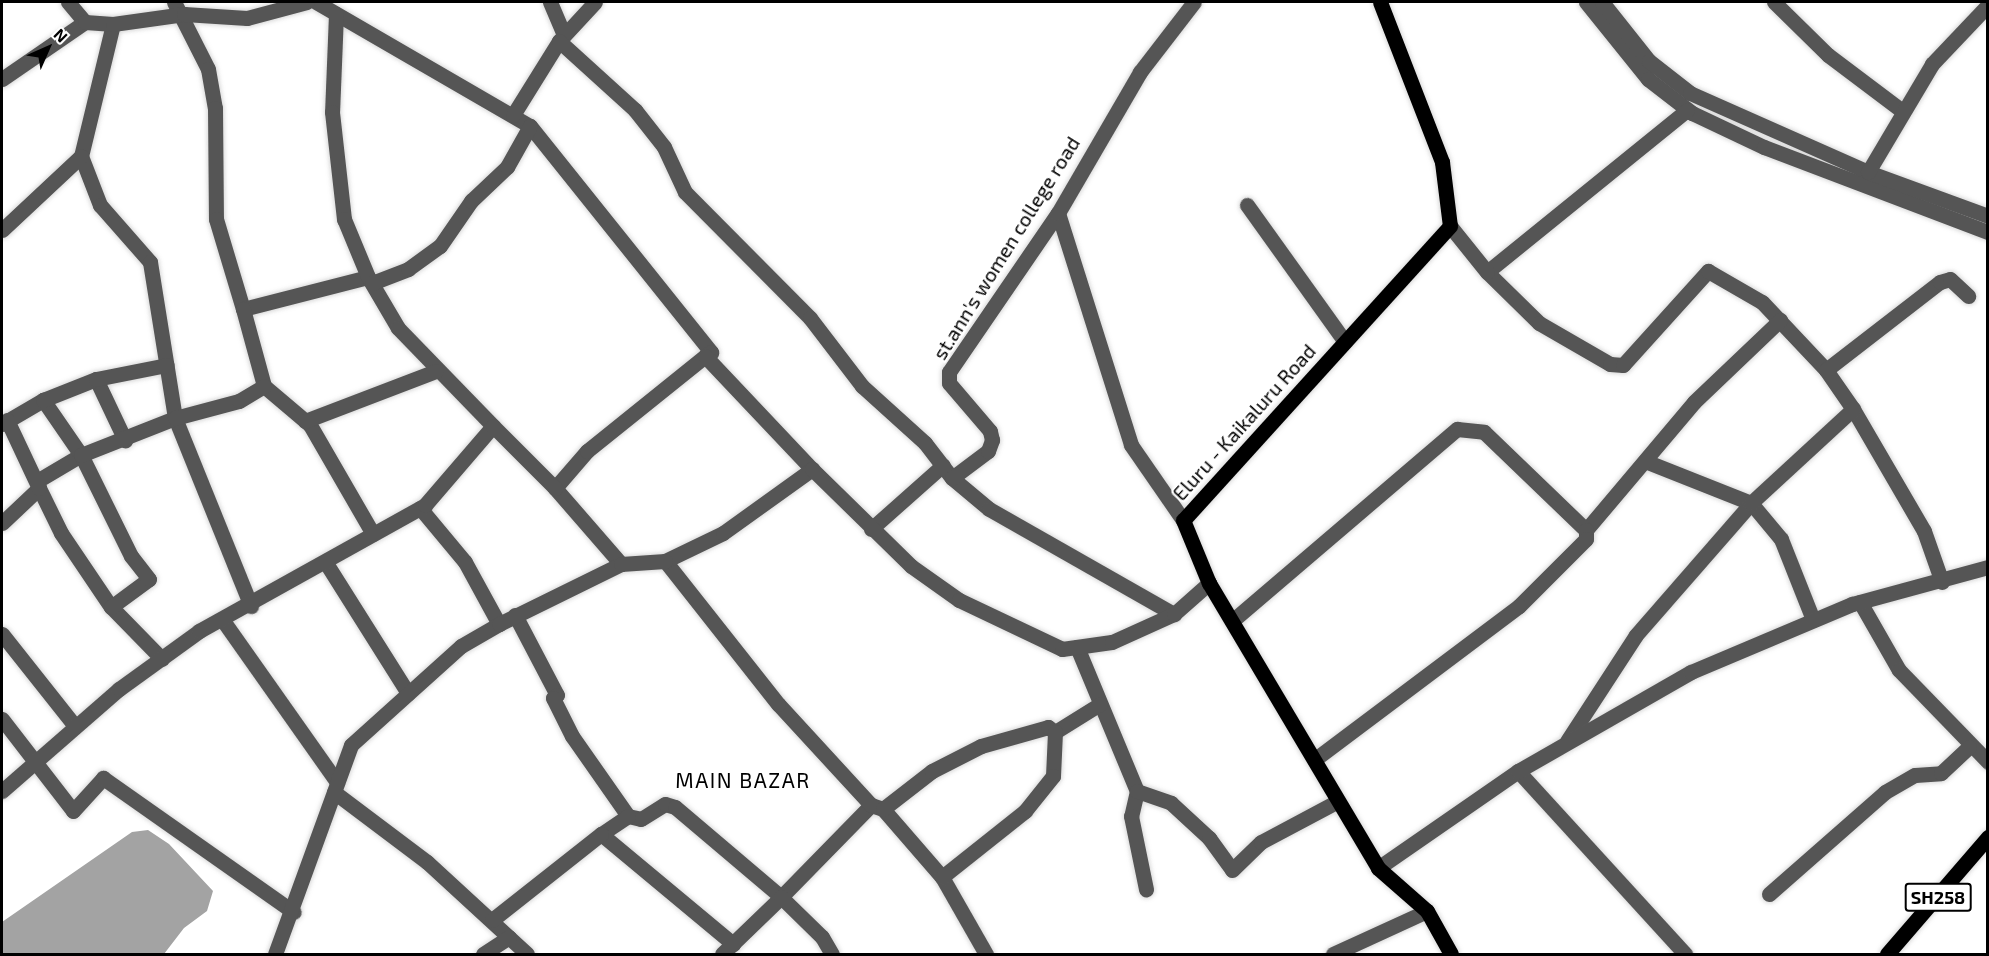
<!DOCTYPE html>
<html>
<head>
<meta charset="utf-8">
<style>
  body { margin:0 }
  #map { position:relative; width:1989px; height:956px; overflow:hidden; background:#fff; font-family:"Exo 2",sans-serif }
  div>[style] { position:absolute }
  .water>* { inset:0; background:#a3a3a3 }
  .roads { filter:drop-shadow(0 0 2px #dbdbdb) drop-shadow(0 0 2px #dbdbdb) }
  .minor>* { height:15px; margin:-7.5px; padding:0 7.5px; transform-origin:7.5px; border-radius:7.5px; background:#555 }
  .major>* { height:15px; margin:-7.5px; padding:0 7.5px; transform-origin:7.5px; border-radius:7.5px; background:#000 }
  span { translate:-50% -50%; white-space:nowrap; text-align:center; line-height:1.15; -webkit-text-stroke:4.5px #fff; paint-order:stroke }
  .shield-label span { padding:2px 4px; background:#fff; border:2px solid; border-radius:4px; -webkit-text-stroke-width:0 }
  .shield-label { font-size:18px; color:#000; font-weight:700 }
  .street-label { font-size:20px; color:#000 }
  .neighbourhood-label { font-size:21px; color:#000; letter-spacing:1.5px }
  .frame { position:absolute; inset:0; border:3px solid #000; pointer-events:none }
  .north { position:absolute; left:18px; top:18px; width:60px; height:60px; -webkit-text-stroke:4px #fff; paint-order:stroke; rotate:45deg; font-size:16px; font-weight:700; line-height:24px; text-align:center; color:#000 }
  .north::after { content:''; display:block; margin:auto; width:21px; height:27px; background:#000; clip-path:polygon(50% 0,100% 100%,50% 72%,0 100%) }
</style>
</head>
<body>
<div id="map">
  <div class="water">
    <div style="clip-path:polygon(148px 830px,169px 844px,213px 891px,207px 911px,184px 928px,164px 954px,2px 954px,2px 922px,132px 832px)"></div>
  </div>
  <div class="roads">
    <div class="minor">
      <div style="left:68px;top:2px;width:26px;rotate:50deg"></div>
      <div style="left:174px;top:2px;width:75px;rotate:63.1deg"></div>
      <div style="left:208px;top:69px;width:40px;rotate:80deg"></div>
      <div style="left:215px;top:108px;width:111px;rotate:89.5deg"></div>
      <div style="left:216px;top:219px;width:94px;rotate:73.3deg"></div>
      <div style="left:243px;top:309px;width:129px;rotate:-14.4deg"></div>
      <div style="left:368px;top:277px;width:59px;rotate:59.5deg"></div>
      <div style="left:398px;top:328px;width:136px;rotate:45.9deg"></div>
      <div style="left:316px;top:2px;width:247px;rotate:30.1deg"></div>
      <div style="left:530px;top:126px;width:290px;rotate:51.3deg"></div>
      <div style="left:711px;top:352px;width:7px;rotate:146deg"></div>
      <div style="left:550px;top:2px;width:34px;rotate:67deg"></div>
      <div style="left:1586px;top:2px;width:99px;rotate:51.2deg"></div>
      <div style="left:1648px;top:79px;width:56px;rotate:37.7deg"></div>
      <div style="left:1692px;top:113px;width:80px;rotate:25.3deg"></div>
      <div style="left:1764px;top:147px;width:240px;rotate:20.8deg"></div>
      <div style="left:1602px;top:2px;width:75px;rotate:51.5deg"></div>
      <div style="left:1649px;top:61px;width:52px;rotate:38deg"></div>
      <div style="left:1690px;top:93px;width:195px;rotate:23.9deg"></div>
      <div style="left:1868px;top:172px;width:128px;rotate:20.1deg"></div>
      <div style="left:1774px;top:2px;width:76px;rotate:44.5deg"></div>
      <div style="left:1828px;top:55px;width:91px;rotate:37deg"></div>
      <div style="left:336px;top:14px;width:98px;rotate:92.3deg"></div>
      <div style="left:332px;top:112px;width:108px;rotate:83.6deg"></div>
      <div style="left:344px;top:219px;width:63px;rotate:67.5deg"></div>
      <div style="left:113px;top:24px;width:136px;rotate:103.6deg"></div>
      <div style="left:81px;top:156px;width:53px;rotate:68.8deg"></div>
      <div style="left:100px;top:205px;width:76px;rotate:48.7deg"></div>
      <div style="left:150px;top:262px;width:158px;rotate:80.9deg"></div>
      <div style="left:175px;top:418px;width:203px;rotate:68deg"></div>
      <div style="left:559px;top:41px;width:53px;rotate:-47.3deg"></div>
      <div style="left:2px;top:79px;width:101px;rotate:-34.5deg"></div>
      <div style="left:85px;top:22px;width:28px;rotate:4deg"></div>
      <div style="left:113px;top:24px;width:72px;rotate:-8deg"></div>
      <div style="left:184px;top:14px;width:63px;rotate:3.6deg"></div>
      <div style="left:247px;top:18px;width:62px;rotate:-14.9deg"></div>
      <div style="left:1687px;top:110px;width:257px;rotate:141deg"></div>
      <div style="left:1487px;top:272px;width:73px;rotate:44.4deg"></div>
      <div style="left:1539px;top:323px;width:82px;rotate:30deg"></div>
      <div style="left:1610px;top:364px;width:13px;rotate:4deg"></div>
      <div style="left:1623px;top:365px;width:127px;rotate:-47.9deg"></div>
      <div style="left:1708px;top:271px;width:62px;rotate:29.9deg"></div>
      <div style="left:1762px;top:302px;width:93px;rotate:46.7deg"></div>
      <div style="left:1826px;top:370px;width:47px;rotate:55.3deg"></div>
      <div style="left:1853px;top:409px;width:141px;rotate:59.8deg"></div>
      <div style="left:1924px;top:531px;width:54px;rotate:70.6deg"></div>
      <div style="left:513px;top:115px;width:87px;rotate:-58.1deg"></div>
      <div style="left:559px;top:41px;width:103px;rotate:42.2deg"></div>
      <div style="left:635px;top:110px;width:47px;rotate:51.9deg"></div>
      <div style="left:664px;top:147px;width:50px;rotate:65deg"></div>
      <div style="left:685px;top:192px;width:177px;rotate:45.2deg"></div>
      <div style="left:810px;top:318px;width:86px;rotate:52.6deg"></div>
      <div style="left:862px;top:386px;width:85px;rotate:42.1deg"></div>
      <div style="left:925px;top:443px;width:44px;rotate:52.4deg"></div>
      <div style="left:952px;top:478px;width:48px;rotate:40deg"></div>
      <div style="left:989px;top:509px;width:213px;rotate:29.6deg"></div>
      <div style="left:1868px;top:172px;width:126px;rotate:-59.3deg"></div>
      <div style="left:1932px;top:64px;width:81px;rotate:-46.5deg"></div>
      <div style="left:1247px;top:205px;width:168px;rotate:54.4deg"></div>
      <div style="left:1058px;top:213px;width:243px;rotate:72.5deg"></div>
      <div style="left:1131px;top:445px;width:91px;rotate:55.3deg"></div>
      <div style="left:1450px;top:226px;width:59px;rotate:51.2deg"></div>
      <div style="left:2px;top:230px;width:108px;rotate:-43.1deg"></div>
      <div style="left:372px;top:283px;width:39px;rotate:-21deg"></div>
      <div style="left:408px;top:269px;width:39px;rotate:-36deg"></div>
      <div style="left:440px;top:246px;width:55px;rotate:-55.4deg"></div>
      <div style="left:471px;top:201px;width:50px;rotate:-43.4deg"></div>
      <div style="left:507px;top:167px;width:47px;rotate:-60.7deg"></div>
      <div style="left:243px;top:309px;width:80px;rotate:74.7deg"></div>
      <div style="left:264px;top:386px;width:60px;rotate:40.3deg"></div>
      <div style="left:310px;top:425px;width:126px;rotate:60deg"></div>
      <div style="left:1826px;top:370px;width:144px;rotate:-37.7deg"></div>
      <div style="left:1940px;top:282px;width:10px;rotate:-17deg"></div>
      <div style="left:1950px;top:279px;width:25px;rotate:43deg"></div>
      <div style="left:96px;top:379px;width:68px;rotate:64.6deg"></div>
      <div style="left:305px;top:421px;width:140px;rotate:-20.9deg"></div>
      <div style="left:2px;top:424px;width:48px;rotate:-30.3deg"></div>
      <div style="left:1645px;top:461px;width:114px;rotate:21.6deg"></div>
      <div style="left:1751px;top:503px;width:47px;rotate:50.2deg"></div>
      <div style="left:1781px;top:539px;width:87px;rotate:68.4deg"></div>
      <div style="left:952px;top:478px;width:45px;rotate:-36.9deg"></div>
      <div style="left:988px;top:451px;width:12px;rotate:-70deg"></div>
      <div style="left:992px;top:440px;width:9px;rotate:-103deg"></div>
      <div style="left:990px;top:431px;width:63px;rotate:-130.5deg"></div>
      <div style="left:949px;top:383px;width:11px;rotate:-90deg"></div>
      <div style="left:949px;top:372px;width:193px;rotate:-55.6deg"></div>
      <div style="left:1058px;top:213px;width:163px;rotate:-59.8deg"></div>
      <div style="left:1140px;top:72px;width:88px;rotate:-52.4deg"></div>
      <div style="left:37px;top:481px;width:51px;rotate:-30.6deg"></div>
      <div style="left:81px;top:455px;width:67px;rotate:-124.6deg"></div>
      <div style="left:43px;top:400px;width:57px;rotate:-21.6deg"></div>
      <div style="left:96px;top:379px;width:72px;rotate:-11.2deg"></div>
      <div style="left:39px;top:488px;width:50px;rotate:63.9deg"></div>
      <div style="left:61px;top:533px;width:89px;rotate:56deg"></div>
      <div style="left:420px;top:508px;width:70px;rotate:50.2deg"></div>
      <div style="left:465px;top:562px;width:71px;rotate:61.3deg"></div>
      <div style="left:2px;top:523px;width:51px;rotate:-43.4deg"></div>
      <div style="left:39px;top:488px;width:75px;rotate:-115.2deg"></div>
      <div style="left:871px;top:529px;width:96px;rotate:-41.6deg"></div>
      <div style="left:1586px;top:530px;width:167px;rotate:-49.8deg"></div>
      <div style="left:1694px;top:402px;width:119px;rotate:-43.6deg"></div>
      <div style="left:326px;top:563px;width:154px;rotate:57.8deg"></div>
      <div style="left:621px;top:564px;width:101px;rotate:-131deg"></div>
      <div style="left:555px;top:488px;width:49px;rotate:-49.1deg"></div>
      <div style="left:587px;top:451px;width:151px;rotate:-38.8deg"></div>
      <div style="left:705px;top:356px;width:156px;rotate:46.6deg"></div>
      <div style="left:1860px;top:602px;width:78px;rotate:60.2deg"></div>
      <div style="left:1899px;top:670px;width:128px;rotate:45.9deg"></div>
      <div style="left:515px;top:615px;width:90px;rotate:62.3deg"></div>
      <div style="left:557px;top:695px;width:5px;rotate:143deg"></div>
      <div style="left:553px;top:698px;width:42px;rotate:63.4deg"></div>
      <div style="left:572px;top:736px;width:98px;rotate:55deg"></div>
      <div style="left:628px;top:816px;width:13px;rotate:13deg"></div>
      <div style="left:641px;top:819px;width:28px;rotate:-32deg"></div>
      <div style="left:665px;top:804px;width:10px;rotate:17deg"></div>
      <div style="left:675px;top:807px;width:139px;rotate:40.3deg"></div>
      <div style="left:781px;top:897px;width:129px;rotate:-45.6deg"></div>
      <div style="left:871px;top:805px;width:13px;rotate:18deg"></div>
      <div style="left:883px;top:809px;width:90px;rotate:49.1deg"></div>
      <div style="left:942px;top:877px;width:89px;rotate:60.3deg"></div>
      <div style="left:1232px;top:621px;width:296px;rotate:-40.5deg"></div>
      <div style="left:1457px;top:429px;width:27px;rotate:6deg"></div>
      <div style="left:1484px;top:432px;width:141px;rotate:43.9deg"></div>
      <div style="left:1586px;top:530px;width:9px;rotate:90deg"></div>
      <div style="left:1586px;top:539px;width:95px;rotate:135deg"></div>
      <div style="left:1519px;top:606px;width:256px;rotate:143.1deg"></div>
      <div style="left:224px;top:622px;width:196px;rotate:54.8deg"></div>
      <div style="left:2px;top:634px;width:116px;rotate:51.6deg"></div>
      <div style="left:1077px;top:647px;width:156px;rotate:67.4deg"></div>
      <div style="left:1137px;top:791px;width:26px;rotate:103deg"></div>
      <div style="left:1131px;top:816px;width:75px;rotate:78.4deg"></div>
      <div style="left:162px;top:659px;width:73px;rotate:-134.4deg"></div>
      <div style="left:111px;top:607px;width:47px;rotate:-36.4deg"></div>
      <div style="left:149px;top:579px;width:29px;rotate:-128deg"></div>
      <div style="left:131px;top:556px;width:113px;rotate:-116.3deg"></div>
      <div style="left:81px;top:455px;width:101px;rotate:-21.5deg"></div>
      <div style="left:175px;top:418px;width:66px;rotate:-14.9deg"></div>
      <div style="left:239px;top:401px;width:29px;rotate:-31deg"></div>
      <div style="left:2px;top:719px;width:116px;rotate:52.3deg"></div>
      <div style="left:73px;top:811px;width:45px;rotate:-47.7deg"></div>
      <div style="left:103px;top:778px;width:233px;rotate:35.1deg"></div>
      <div style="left:1055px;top:732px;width:53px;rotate:-31.9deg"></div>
      <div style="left:1567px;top:741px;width:126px;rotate:-56.9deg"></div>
      <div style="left:1636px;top:635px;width:175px;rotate:-48.9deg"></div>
      <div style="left:1751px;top:503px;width:139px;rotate:-42.7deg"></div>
      <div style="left:1518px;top:771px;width:248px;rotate:47.6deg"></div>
      <div style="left:2px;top:791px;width:155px;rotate:-41.1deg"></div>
      <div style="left:119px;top:689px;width:99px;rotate:-35.9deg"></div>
      <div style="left:199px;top:631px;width:259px;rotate:-29.1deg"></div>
      <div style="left:425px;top:505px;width:104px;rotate:-49.3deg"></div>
      <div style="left:493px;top:426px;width:88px;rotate:45deg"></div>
      <div style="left:1137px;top:791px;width:36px;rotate:19deg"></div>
      <div style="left:1171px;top:803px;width:52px;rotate:42.6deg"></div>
      <div style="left:1209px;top:838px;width:39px;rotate:54deg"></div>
      <div style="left:1232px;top:870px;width:40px;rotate:-44deg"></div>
      <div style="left:1261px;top:842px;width:87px;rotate:-28deg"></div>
      <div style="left:334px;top:792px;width:116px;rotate:37deg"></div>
      <div style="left:427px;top:862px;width:136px;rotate:42.6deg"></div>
      <div style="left:871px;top:805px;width:137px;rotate:-132.6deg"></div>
      <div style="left:778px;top:704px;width:182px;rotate:-128.3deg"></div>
      <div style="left:665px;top:561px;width:64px;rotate:-25.8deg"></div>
      <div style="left:723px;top:533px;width:110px;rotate:-35.7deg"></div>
      <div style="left:812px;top:469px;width:139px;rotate:44.4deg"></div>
      <div style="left:911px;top:566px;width:59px;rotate:35.3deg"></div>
      <div style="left:959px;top:600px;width:114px;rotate:25.4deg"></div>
      <div style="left:1062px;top:649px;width:50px;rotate:-8deg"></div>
      <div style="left:1112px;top:642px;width:68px;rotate:-24.3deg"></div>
      <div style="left:1174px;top:614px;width:47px;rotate:-41.5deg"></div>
      <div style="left:883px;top:809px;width:62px;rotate:-37.8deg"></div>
      <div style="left:932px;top:771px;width:55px;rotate:-27deg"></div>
      <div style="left:981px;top:746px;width:70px;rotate:-15.8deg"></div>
      <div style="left:1048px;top:727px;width:9px;rotate:36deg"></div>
      <div style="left:1055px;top:732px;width:44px;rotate:92.6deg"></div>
      <div style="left:1053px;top:776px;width:45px;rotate:128.7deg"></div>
      <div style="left:1025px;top:811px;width:106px;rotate:141.5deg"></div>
      <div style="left:628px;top:816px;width:32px;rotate:146deg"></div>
      <div style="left:601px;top:834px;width:172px;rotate:39.8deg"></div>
      <div style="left:1378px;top:868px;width:170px;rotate:-34.7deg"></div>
      <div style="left:1518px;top:771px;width:199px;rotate:-29.8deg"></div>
      <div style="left:1691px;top:672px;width:175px;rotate:-22.9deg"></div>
      <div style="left:1852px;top:604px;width:141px;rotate:-15.2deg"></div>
      <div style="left:1769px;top:894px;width:154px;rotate:-41.3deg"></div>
      <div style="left:1885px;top:792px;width:34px;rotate:-30deg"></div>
      <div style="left:1915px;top:775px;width:26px;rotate:-4deg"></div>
      <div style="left:1941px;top:773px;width:38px;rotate:-43deg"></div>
      <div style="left:492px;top:920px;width:139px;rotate:-38.3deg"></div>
      <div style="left:275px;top:954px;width:222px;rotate:-70deg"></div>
      <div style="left:351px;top:745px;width:148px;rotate:-42deg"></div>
      <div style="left:461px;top:646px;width:44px;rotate:-30.1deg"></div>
      <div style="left:499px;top:624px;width:136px;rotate:-26.2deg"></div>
      <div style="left:621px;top:564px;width:44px;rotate:-3.9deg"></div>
      <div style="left:483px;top:954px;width:31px;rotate:-33deg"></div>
      <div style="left:722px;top:954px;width:82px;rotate:-44deg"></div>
      <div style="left:781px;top:897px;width:57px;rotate:44.3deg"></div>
      <div style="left:822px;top:937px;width:20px;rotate:60deg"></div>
      <div style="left:1333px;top:954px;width:103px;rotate:-24.6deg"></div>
    </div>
    <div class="major">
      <div style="left:1380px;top:2px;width:172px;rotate:68.8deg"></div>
      <div style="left:1442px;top:162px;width:64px;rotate:82.9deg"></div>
      <div style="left:1450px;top:226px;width:397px;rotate:132.2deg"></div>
      <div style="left:1183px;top:520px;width:68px;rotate:67.6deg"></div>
      <div style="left:1209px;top:583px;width:331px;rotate:59.3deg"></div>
      <div style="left:1378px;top:868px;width:65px;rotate:41.3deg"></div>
      <div style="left:1427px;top:911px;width:49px;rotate:60.8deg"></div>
      <div style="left:1887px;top:954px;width:155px;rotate:-49.2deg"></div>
    </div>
  </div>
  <div class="shield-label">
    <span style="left:1938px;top:897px">SH258</span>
  </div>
  <div class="street-label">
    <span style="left:1006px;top:248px;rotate:-58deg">st.ann's women college road</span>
    <span style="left:1244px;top:422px;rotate:-48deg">Eluru - Kaikaluru Road</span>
  </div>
  <div class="neighbourhood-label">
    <span style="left:743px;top:780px">MAIN BAZAR</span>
  </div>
  <div class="frame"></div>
  <div class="north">N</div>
</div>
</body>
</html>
